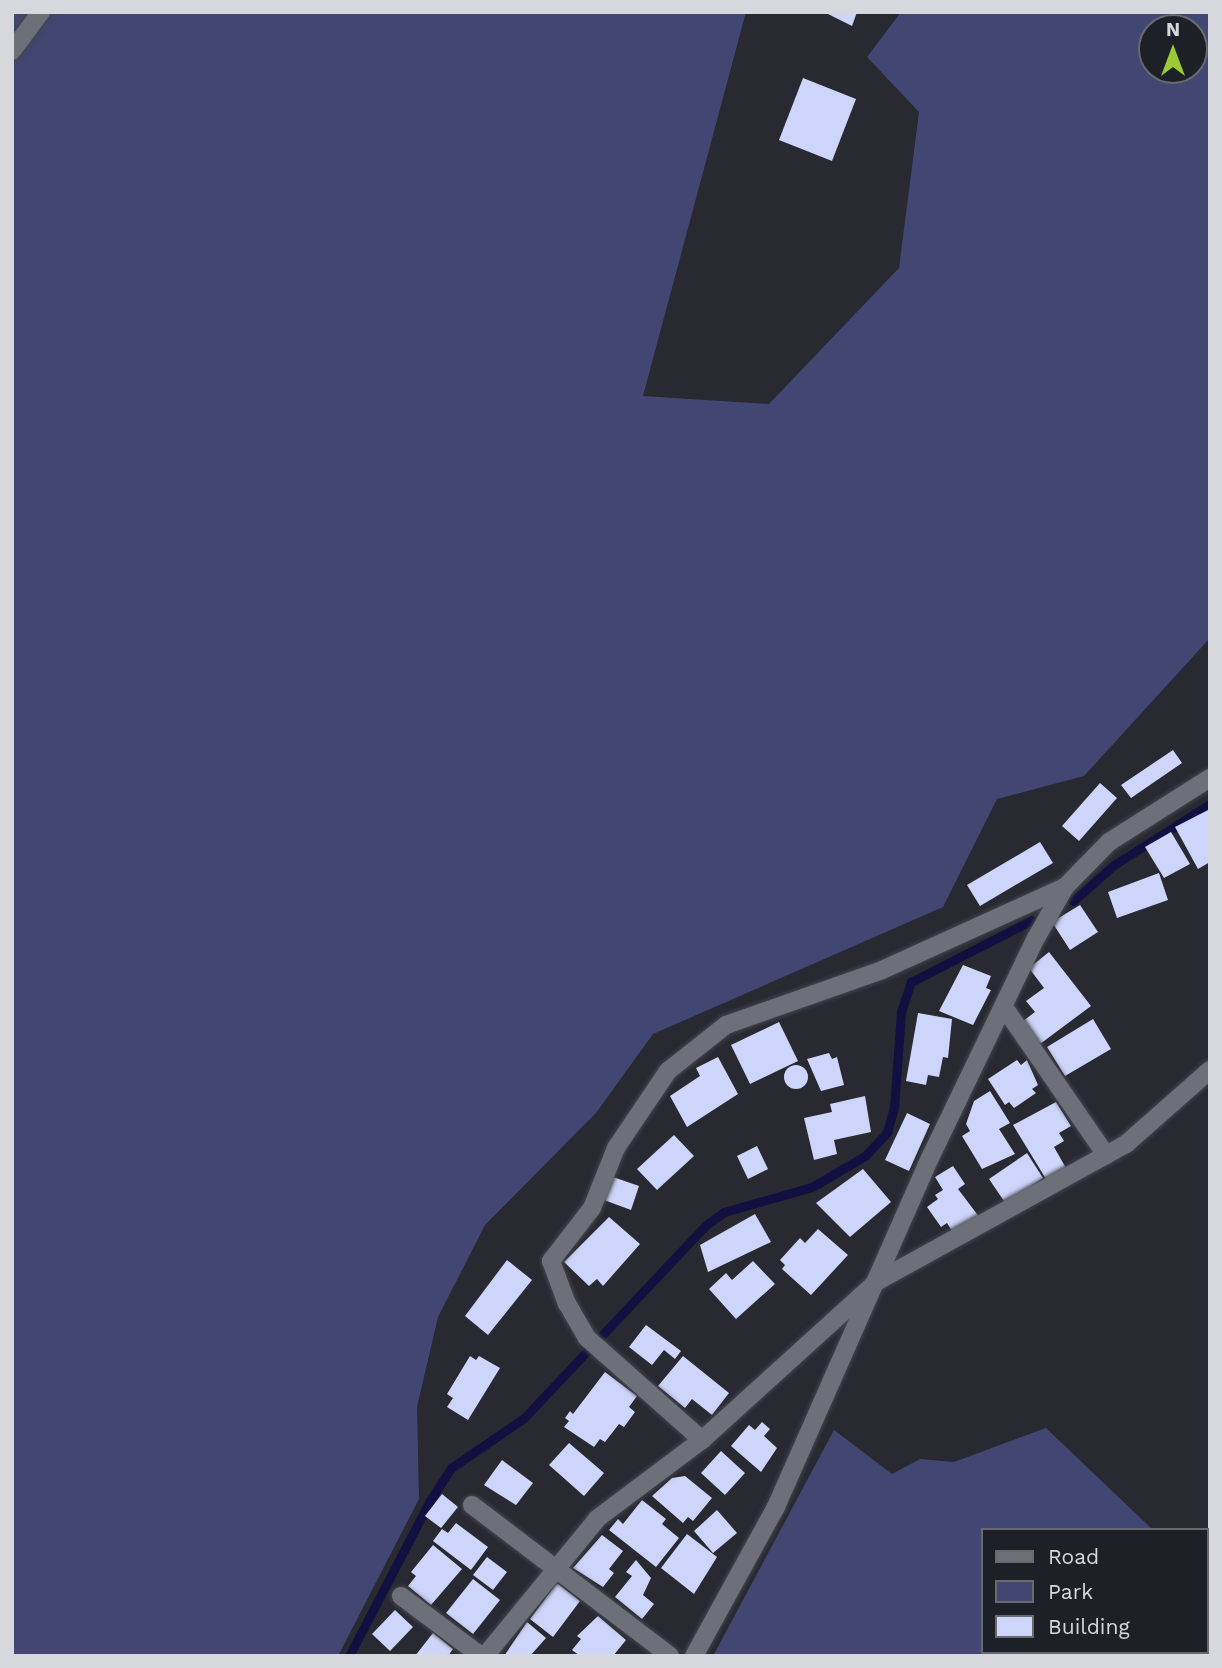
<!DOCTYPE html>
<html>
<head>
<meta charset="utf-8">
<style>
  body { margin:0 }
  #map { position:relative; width:1222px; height:1668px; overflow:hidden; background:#282931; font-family:"Work Sans",sans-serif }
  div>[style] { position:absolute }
  .green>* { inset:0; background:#414772 }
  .stream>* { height:9px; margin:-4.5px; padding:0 4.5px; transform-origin:4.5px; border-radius:4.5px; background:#111041 }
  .building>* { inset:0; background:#cdd5fb }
  .round { border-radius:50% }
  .roads { filter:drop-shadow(0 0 2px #44454c) drop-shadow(0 0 2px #44454c) }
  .minor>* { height:18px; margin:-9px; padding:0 9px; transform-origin:9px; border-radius:9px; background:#6e7079 }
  span { translate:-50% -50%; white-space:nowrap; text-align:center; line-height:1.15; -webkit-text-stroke:7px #1e2027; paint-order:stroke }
  .frame { position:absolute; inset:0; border:14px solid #d7d8dd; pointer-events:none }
  .legend { position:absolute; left:981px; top:1528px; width:228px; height:126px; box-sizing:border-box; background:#1e2027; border:2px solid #686a70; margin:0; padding:9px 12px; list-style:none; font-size:21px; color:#d7d8dd }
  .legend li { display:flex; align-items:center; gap:14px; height:35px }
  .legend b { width:35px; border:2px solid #686a70 }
  .north { position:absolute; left:1138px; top:14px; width:70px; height:70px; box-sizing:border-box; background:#1e2027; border:2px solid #686a70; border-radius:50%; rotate:0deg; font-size:19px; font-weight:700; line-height:28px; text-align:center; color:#d7d8dd }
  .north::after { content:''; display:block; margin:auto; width:24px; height:32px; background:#9acb34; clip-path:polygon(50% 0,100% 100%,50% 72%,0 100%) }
</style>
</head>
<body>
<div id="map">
  <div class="green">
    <div style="clip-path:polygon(evenodd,12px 12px,746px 12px,643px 396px,769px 404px,899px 268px,919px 112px,867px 57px,901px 12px,1210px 12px,1210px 638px,1084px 776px,997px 799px,943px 907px,653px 1034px,596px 1113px,485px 1225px,438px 1317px,417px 1407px,419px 1499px,338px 1656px,12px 1656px,12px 12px,1152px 28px,1194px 28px,1194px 70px,1152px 70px,1152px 28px)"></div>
    <div style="clip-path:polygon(1046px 1428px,1153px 1530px,982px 1530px,982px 1652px,1206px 1652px,1206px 1580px,1210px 1656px,713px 1656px,834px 1430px,892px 1474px,920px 1459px,954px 1462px)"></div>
  </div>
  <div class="stream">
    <div style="left:1073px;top:901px;width:55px;rotate:-41.3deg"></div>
    <div style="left:1114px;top:865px;width:114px;rotate:-32.4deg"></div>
    <div style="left:349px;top:1656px;width:174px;rotate:-62.5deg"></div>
    <div style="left:429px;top:1502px;width:40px;rotate:-57.1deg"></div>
    <div style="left:451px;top:1468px;width:88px;rotate:-34.4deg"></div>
    <div style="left:524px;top:1418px;width:265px;rotate:-46.7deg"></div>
    <div style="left:706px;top:1225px;width:22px;rotate:-36deg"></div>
    <div style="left:724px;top:1212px;width:91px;rotate:-15.9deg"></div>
    <div style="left:812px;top:1187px;width:61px;rotate:-30.3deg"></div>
    <div style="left:865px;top:1156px;width:33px;rotate:-47deg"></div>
    <div style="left:887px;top:1132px;width:25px;rotate:-74deg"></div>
    <div style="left:894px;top:1108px;width:96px;rotate:-85.8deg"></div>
    <div style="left:901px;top:1012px;width:32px;rotate:-72deg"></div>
    <div style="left:911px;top:982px;width:136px;rotate:-27.1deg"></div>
  </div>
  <div class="building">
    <div style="clip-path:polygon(824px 12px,857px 12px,852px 26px)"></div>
    <div style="clip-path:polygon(803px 78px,856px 99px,832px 161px,779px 140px)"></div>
    <div style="clip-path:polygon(1173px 750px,1182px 763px,1131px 798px,1121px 785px)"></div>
    <div style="clip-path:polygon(1100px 783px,1117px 798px,1079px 841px,1062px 826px)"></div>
    <div style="clip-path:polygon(1210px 809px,1210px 862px,1198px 869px,1175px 827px)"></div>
    <div style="clip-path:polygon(1171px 832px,1190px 864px,1164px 878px,1145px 847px)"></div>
    <div style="clip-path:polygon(1040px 842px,1053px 863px,980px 906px,967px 885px)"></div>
    <div style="clip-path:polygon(1159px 873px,1168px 900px,1117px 918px,1108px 892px)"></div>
    <div style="clip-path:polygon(1080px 905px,1098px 932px,1070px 950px,1052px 922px)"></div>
    <div style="clip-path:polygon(1049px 952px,1091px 1006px,1040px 1044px,1023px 1021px,1035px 1012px,1026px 1001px,1044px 988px,1029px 968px)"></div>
    <div style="clip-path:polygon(963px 965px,991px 976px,986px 988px,991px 990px,973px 1025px,939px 1011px)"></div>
    <div style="clip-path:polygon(918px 1013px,952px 1019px,948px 1058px,943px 1057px,939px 1077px,928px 1075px,926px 1085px,906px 1081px)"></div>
    <div style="clip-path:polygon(1093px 1019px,1111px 1049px,1065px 1076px,1047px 1047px)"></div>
    <div style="clip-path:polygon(779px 1022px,798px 1061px,750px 1084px,731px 1045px)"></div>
    <div style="clip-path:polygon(829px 1053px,832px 1059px,837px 1057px,844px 1085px,821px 1091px,807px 1059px)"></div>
    <div style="clip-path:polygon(718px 1057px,738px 1094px,687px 1127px,670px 1096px,700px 1076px,696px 1068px)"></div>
    <div style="clip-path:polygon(1017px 1060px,1021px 1065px,1027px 1060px,1038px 1085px,1032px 1089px,1036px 1093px,1014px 1108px,1009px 1102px,1005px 1105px,988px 1079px)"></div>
    <div class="round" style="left:784px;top:1065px;width:24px;height:24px"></div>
    <div style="clip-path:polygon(990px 1091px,1010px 1123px,999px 1129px,1015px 1154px,982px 1169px,962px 1136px,970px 1131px,966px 1124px,974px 1101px)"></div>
    <div style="clip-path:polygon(865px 1096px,871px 1132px,834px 1140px,837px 1154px,814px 1160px,804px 1118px,832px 1112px,830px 1104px)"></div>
    <div style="clip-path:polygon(1056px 1102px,1071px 1126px,1059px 1133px,1064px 1141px,1054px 1147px,1066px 1168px,1046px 1179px,1013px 1125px)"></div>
    <div style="clip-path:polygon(907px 1113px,930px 1124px,909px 1171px,885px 1160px)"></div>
    <div style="clip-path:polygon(674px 1135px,694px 1156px,657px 1190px,637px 1169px)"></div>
    <div style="clip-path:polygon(757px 1146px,768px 1169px,748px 1179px,737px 1156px)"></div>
    <div style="clip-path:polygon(1027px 1153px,1043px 1178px,1006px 1204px,989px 1179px)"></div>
    <div style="clip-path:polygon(953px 1166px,965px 1184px,958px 1189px,980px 1218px,954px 1234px,947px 1223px,941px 1227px,927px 1207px,938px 1199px,935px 1195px,943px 1190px,935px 1177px)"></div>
    <div style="clip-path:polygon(863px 1169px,891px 1202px,850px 1237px,816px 1203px)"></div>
    <div style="clip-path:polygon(613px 1177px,639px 1186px,631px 1210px,604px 1200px)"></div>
    <div style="clip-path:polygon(755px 1214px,771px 1242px,708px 1272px,700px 1245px)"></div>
    <div style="clip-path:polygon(609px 1217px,640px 1244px,603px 1286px,597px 1279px,589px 1286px,564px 1262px)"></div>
    <div style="clip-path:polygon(818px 1229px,848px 1255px,811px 1295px,782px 1269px,785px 1265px,780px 1260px,800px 1238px,805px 1243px)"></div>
    <div style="clip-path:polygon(507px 1260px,532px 1280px,488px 1335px,465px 1316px)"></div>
    <div style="clip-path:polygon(753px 1261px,775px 1284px,736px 1319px,709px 1289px,726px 1273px,732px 1280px)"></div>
    <div style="clip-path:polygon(646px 1325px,681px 1351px,675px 1359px,664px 1350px,652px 1365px,629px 1347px)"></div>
    <div style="clip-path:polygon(470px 1356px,476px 1360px,479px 1356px,500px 1368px,468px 1420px,447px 1407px,453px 1398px,447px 1394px)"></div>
    <div style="clip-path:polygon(683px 1356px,729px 1393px,712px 1415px,692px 1399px,685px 1408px,658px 1386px)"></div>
    <div style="clip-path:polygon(605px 1372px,637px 1396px,629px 1407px,635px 1412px,624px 1427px,619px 1424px,605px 1442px,600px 1439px,594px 1447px,564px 1427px,569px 1421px,565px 1418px,570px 1411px,573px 1414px)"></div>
    <div style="clip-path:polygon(762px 1422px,770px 1429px,764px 1436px,777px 1448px,761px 1472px,731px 1446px,749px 1425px,755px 1430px)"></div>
    <div style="clip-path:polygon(569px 1443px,604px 1473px,584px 1496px,549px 1465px)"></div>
    <div style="clip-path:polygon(721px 1451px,745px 1473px,725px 1495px,701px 1473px)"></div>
    <div style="clip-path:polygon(502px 1460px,533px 1483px,516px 1505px,484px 1485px)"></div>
    <div style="clip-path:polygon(685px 1476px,712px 1498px,693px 1521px,688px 1517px,683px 1523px,652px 1496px,672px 1478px)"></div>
    <div style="clip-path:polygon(442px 1494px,458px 1507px,441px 1528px,425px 1516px)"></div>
    <div style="clip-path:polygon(642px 1500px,666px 1519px,662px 1524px,679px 1538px,656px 1567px,609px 1530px,618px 1519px,623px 1524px)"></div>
    <div style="clip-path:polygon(717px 1510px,737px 1533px,713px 1553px,694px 1531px)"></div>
    <div style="clip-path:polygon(456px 1523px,488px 1547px,471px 1570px,433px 1541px,442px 1529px,448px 1533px)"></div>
    <div style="clip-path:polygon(687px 1534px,717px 1557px,694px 1594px,661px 1568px)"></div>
    <div style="clip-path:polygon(602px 1535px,623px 1551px,609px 1569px,614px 1573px,603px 1587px,573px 1568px)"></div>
    <div style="clip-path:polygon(433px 1545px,462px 1569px,431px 1605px,408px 1586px,416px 1576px,411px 1572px)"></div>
    <div style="clip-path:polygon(487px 1557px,507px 1572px,493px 1590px,473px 1575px)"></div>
    <div style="clip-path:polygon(636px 1560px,651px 1578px,643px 1595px,654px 1604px,642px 1619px,615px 1597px,632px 1576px,626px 1572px)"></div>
    <div style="clip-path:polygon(473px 1579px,500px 1600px,473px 1634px,446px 1613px)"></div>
    <div style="clip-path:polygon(557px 1583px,580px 1601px,553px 1637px,530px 1619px)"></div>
    <div style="clip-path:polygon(395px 1610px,413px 1627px,390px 1651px,372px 1634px)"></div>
    <div style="clip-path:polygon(598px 1616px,626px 1640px,613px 1656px,580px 1656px,572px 1650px,581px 1639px,577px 1636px)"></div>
    <div style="clip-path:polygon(527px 1622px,546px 1638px,530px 1656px,504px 1656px)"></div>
    <div style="clip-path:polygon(433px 1633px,453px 1649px,448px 1656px,415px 1656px)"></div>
  </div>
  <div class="roads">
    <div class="minor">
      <div style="left:12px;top:51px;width:49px;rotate:-53.4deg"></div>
      <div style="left:1004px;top:1007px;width:180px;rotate:55.4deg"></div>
      <div style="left:702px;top:1440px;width:154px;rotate:-138.4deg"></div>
      <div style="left:587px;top:1338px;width:39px;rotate:-120deg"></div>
      <div style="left:567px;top:1304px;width:46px;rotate:-110.4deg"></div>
      <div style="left:551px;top:1261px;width:67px;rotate:-52.3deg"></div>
      <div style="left:592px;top:1208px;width:65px;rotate:-68.2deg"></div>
      <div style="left:616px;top:1148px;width:93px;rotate:-56deg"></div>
      <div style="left:668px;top:1071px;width:74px;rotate:-38.4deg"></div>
      <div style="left:726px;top:1025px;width:165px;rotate:-19.4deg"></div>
      <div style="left:882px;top:970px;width:201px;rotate:-24.4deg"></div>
      <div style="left:472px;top:1505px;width:249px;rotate:37.3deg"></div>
      <div style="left:401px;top:1596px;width:100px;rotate:36.9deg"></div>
      <div style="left:485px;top:1656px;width:178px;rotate:-50.7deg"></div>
      <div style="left:598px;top:1518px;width:130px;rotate:-36.9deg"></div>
      <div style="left:702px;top:1440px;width:235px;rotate:-42.2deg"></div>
      <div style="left:876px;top:1282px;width:286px;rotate:-28.9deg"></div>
      <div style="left:1126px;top:1144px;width:112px;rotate:-41.4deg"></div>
      <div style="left:694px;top:1656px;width:170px;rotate:-61.2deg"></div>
      <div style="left:776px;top:1507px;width:381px;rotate:-66.2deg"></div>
      <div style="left:930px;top:1158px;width:244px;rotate:-64.3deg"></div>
      <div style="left:1036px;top:938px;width:59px;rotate:-60.4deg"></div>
      <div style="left:1065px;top:887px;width:63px;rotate:-45.6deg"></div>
      <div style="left:1109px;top:842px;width:120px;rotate:-32.4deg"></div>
    </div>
  </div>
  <div class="frame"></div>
  <ul class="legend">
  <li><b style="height:9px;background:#6e7079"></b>Road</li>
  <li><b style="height:19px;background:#414772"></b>Park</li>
  <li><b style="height:19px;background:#cdd5fb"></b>Building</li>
  </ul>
  <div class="north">N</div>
</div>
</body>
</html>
